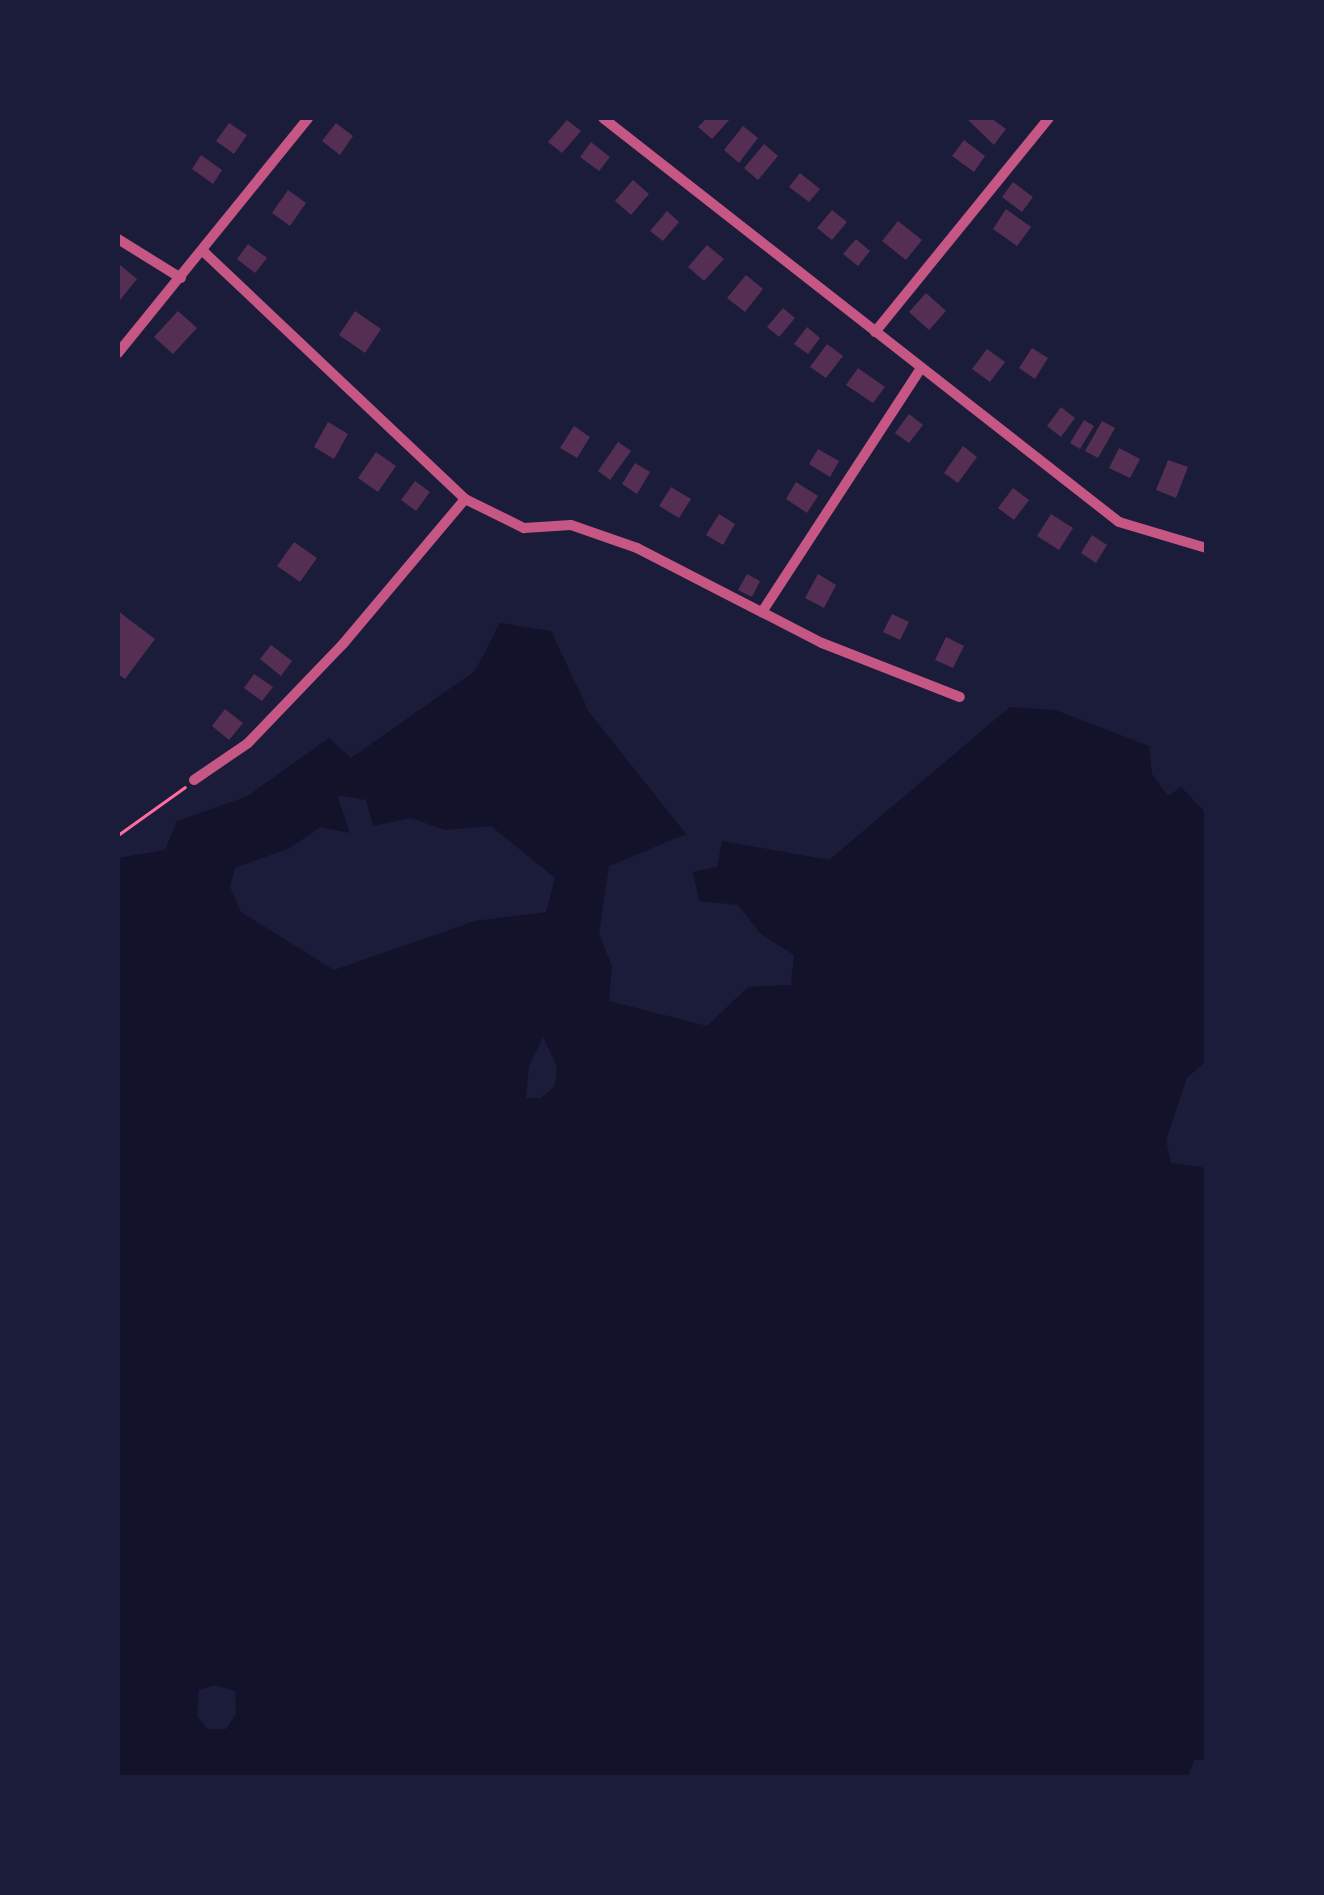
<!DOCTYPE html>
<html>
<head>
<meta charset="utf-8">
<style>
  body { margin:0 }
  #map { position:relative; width:1324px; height:1895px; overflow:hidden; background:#1b1b3a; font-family:"Roboto Condensed",sans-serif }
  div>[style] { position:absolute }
  .water>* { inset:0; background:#12122b }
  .building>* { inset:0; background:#542f53 }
  .path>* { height:2.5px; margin:-1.25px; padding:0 1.25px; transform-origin:1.25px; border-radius:1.25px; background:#ff6b9d }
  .minor>* { height:10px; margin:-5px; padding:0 5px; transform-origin:5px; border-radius:5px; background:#c65784 }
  span { translate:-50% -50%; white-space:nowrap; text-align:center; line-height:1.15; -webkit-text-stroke:8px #1b1b3a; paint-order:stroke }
  .frame { position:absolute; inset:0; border:120px solid #1b1b3a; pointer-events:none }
</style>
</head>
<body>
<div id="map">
  <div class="water">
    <div style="clip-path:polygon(evenodd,500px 623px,551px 631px,589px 712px,686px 834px,609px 866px,599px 934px,612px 966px,609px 1001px,707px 1026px,748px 987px,791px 985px,794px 955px,761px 934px,738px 905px,699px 901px,693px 872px,717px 867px,722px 841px,829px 860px,1010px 707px,1055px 710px,1149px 746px,1152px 774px,1168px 796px,1181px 787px,1206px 813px,1206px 1061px,1187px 1078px,1166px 1140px,1171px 1163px,1206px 1168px,1206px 1760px,1194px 1760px,1188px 1777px,118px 1777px,118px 858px,165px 850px,177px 821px,246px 797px,329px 738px,351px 758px,475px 671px,500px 623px,337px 795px,366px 800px,373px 826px,411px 818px,445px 830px,491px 826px,555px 878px,546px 912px,475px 921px,334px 970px,241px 912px,230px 887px,235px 868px,290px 848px,320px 827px,350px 833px,337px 795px,500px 623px,543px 1037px,557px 1067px,555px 1086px,541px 1098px,526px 1098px,529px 1066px,543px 1037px,500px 623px,215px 1685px,235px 1691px,236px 1714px,226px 1729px,207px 1729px,197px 1716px,199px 1690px,215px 1685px)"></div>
  </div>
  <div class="building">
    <div style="clip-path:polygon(707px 118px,731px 118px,712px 139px,698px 127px)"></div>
    <div style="clip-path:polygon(966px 118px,991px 118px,1006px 129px,994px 145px)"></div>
    <div style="clip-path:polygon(567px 120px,581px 131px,562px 153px,548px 142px)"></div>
    <div style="clip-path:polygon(229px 123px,247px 135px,234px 154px,216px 141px)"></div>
    <div style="clip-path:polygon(336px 123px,353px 136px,340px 155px,322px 141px)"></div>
    <div style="clip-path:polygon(743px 126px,758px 138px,739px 163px,724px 150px)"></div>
    <div style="clip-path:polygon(964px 140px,985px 156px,974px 172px,952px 156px)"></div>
    <div style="clip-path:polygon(591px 142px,610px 157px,599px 171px,580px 157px)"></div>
    <div style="clip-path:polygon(764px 144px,778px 156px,758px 180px,744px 168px)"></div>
    <div style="clip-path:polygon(201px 155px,222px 170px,213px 184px,192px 169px)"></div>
    <div style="clip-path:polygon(800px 173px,820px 189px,809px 202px,789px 187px)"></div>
    <div style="clip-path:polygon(633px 180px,649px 194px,631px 215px,615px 201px)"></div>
    <div style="clip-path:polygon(1013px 182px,1033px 197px,1022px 212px,1002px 197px)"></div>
    <div style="clip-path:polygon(288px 190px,306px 203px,290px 226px,272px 213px)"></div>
    <div style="clip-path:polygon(1006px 209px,1031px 227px,1017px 246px,993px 229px)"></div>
    <div style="clip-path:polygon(832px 210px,847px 222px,832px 240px,817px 228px)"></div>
    <div style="clip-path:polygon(667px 211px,679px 222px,663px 241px,650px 231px)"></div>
    <div style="clip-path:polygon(898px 221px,922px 240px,906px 260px,882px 241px)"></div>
    <div style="clip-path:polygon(856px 239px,870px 251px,858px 266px,843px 254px)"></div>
    <div style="clip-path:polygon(248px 244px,267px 258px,255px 273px,237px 259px)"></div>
    <div style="clip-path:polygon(707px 245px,724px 259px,704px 281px,688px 267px)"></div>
    <div style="clip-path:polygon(120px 265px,137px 279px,120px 300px,118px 298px)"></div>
    <div style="clip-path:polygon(746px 275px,763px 289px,745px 312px,727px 298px)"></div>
    <div style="clip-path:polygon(926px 293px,946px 311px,929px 330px,909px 312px)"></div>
    <div style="clip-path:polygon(783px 308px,795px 318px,779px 337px,767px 327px)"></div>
    <div style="clip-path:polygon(178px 311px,197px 328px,173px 354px,154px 337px)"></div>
    <div style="clip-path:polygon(355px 311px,381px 329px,365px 353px,339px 335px)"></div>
    <div style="clip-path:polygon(807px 327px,820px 338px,808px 354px,794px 344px)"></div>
    <div style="clip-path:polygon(827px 344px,843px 356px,826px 378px,810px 367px)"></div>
    <div style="clip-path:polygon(1032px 348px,1048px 358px,1035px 379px,1019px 368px)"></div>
    <div style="clip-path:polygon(987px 349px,1005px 362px,990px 382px,972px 369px)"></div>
    <div style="clip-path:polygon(858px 368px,885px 387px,873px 403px,846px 385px)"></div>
    <div style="clip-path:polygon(1061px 407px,1075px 418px,1061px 437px,1047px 426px)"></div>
    <div style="clip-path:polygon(909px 414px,923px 425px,909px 443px,895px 433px)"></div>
    <div style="clip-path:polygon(1084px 420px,1094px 426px,1080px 449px,1070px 443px)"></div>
    <div style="clip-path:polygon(1102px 421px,1115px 428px,1098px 458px,1085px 451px)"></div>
    <div style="clip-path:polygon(328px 422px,348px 434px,334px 459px,314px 447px)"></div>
    <div style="clip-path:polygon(574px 426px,590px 437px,577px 458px,560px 448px)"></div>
    <div style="clip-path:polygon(618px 442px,631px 451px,610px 480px,598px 471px)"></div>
    <div style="clip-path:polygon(963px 446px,977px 457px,958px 483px,944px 473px)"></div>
    <div style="clip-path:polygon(1119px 448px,1140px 459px,1130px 478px,1109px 468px)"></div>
    <div style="clip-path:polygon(818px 449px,839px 461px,830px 477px,809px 464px)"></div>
    <div style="clip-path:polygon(376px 452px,396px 466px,378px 492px,358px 478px)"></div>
    <div style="clip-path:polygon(1168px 460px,1188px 467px,1176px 498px,1156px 490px)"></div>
    <div style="clip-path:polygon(635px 463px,650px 472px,637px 494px,622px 484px)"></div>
    <div style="clip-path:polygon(415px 481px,430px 492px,416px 511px,401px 500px)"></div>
    <div style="clip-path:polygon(796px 482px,818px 496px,807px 513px,786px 499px)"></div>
    <div style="clip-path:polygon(671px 487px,691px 499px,679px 518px,659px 506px)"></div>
    <div style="clip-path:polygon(1013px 488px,1029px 500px,1014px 520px,998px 508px)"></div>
    <div style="clip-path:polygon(719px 514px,735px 524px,723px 545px,706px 535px)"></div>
    <div style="clip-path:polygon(1051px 514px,1073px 528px,1059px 550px,1037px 536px)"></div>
    <div style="clip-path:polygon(1092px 535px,1107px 545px,1096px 563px,1081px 553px)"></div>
    <div style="clip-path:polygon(294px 542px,317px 558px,300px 582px,277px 566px)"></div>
    <div style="clip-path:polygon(747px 574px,760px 581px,752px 597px,738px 590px)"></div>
    <div style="clip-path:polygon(818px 574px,836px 585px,824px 608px,805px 598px)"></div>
    <div style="clip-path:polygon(118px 611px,155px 639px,125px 679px,118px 674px)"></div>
    <div style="clip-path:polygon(892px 614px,909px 622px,900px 640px,883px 632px)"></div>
    <div style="clip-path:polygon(946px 637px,964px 646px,953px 668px,935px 660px)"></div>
    <div style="clip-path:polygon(271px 645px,292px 661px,281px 676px,260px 659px)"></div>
    <div style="clip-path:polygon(254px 674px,273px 687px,262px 701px,244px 688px)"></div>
    <div style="clip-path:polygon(225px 709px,243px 723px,229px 740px,212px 726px)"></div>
  </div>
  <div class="path">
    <div style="left:118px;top:835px;width:82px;rotate:-35.6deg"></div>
  </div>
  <div class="minor">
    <div style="left:603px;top:118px;width:655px;rotate:38.06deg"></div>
    <div style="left:1119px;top:522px;width:91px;rotate:16.6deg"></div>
    <div style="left:118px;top:239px;width:74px;rotate:31.8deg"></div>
    <div style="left:204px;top:252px;width:359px;rotate:43.4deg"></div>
    <div style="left:465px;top:499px;width:66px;rotate:26.2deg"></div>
    <div style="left:524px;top:528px;width:47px;rotate:-3.7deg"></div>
    <div style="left:571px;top:525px;width:70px;rotate:19.2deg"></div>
    <div style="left:637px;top:548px;width:208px;rotate:27.2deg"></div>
    <div style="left:822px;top:643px;width:148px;rotate:21.4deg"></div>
    <div style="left:875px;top:332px;width:276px;rotate:-50.9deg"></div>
    <div style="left:118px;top:353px;width:302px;rotate:-51deg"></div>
    <div style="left:762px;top:612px;width:288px;rotate:-56.9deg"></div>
    <div style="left:194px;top:780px;width:65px;rotate:-34.4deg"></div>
    <div style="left:248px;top:743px;width:137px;rotate:-46.2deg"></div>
    <div style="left:343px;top:644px;width:189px;rotate:-49.9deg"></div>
  </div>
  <div class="frame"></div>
</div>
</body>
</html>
